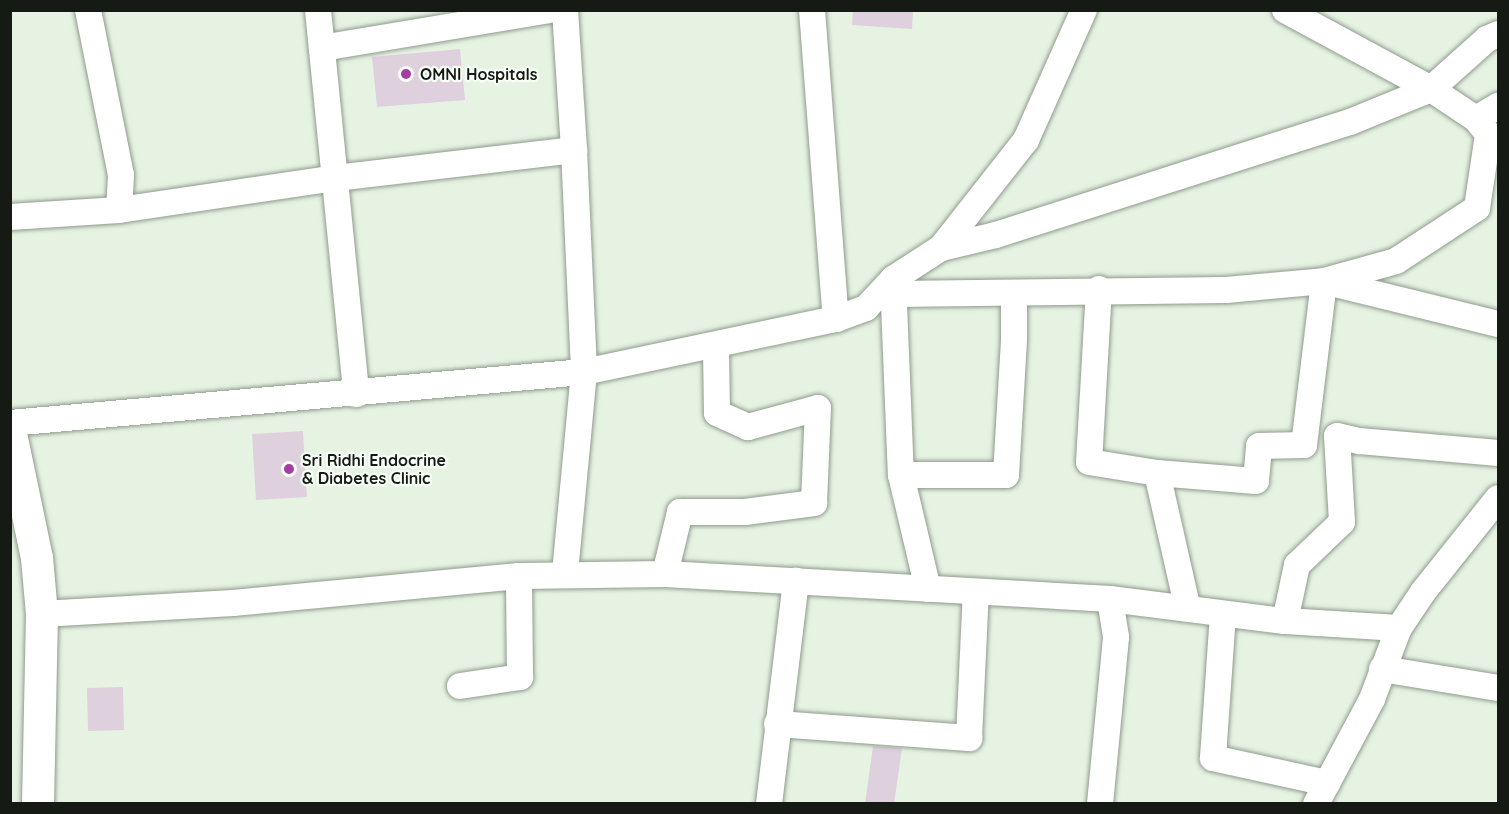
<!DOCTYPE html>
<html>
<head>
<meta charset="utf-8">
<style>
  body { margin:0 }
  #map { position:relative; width:1509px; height:814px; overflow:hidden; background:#e6f3e3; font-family:Quicksand,sans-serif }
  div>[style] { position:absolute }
  .building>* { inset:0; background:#dfd0de }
  .roads { filter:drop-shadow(0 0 2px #8f9b8d) drop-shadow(0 0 2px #8f9b8d) }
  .minor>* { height:26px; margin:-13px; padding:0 13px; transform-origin:13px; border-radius:13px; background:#fff }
  .major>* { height:32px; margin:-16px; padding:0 16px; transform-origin:16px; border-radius:16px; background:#fff }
  .dots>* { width:16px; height:16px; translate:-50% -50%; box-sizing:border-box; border:3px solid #f6fef5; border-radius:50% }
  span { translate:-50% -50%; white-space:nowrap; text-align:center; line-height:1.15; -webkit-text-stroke:4.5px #f6fef5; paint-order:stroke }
  .poi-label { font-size:16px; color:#161a15; font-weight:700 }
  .left { translate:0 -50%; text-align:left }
  .frame { position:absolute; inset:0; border:12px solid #161a15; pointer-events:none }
</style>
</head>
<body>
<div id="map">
  <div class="building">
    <div style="clip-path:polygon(853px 10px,913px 10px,912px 29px,852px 25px)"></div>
    <div style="clip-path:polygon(460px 49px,465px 100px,377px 107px,372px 57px)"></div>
    <div style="clip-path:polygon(303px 431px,307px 497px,256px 500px,252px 434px)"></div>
    <div style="clip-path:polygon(123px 687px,124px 730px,88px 731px,87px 688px)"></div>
    <div style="clip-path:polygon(873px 746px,902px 748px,894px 804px,865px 804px)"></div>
  </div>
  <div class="roads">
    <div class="minor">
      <div style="left:88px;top:10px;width:168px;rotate:78.7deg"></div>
      <div style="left:121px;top:175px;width:35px;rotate:93deg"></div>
      <div style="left:318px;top:10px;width:386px;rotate:84.3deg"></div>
      <div style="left:565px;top:10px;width:140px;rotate:86.3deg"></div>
      <div style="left:812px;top:10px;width:310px;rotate:85.6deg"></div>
      <div style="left:1285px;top:10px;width:166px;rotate:28.4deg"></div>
      <div style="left:1431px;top:89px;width:54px;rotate:33.7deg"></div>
      <div style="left:1476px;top:119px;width:19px;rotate:51deg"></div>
      <div style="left:1488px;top:134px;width:13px;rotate:39deg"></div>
      <div style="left:322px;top:48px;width:229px;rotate:-9.5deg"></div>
      <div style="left:1476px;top:119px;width:26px;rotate:-31deg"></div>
      <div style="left:10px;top:217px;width:109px;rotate:-3.7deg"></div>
      <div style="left:119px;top:210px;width:219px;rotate:-8.4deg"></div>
      <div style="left:336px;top:178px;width:240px;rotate:-6.7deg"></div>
      <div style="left:574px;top:150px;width:222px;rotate:87.4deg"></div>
      <div style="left:584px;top:372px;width:203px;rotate:95.4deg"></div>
      <div style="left:941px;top:248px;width:137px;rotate:-51.8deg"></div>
      <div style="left:1026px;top:140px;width:142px;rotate:-66deg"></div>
      <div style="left:893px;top:279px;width:196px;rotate:87.7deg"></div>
      <div style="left:901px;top:475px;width:117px;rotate:76.7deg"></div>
      <div style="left:1327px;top:282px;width:176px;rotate:13.8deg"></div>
      <div style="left:1099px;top:289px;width:173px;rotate:93.3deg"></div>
      <div style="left:1089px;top:462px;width:69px;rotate:9.2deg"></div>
      <div style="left:1157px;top:473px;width:139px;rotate:77.2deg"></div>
      <div style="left:894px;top:294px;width:332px;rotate:-0.7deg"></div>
      <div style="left:1226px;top:290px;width:98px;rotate:-5.2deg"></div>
      <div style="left:1324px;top:281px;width:75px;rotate:-15.5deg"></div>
      <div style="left:1396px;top:261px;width:97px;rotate:-33.2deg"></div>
      <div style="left:1477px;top:208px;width:75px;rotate:-81.5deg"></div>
      <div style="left:10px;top:423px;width:576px;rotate:-5.08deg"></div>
      <div style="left:584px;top:372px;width:258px;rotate:-11.9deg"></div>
      <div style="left:836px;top:319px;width:32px;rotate:-20deg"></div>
      <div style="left:866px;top:308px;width:40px;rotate:-47deg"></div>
      <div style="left:893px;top:279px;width:57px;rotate:-32.9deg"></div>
      <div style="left:941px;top:248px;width:57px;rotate:-13.3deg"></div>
      <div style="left:996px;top:235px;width:372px;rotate:-17.7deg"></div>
      <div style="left:1350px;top:122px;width:87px;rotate:-22.2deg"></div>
      <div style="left:1431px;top:89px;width:75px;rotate:-41.8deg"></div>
      <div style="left:1487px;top:39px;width:12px;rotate:-24deg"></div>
      <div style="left:1157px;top:473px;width:99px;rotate:4.6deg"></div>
      <div style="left:1256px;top:481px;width:35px;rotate:-85deg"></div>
      <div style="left:1259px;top:446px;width:45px;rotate:-1.3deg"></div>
      <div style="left:1304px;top:445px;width:165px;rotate:-83deg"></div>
      <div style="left:901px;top:475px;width:105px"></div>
      <div style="left:1006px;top:475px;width:136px;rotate:-86.6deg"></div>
      <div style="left:1014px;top:339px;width:44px;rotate:-90deg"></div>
      <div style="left:665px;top:574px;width:64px;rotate:-76.4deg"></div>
      <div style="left:680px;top:512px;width:65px"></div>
      <div style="left:745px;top:512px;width:70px;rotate:-7.4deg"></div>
      <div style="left:814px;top:503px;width:95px;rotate:-87.6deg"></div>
      <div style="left:818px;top:408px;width:73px;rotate:164.8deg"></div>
      <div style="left:748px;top:427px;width:34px;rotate:-156deg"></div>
      <div style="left:717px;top:413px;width:67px;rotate:-90.9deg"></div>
      <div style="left:42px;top:614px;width:191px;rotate:-3.3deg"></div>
      <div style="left:233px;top:603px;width:287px;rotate:-5.4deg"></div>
      <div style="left:519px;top:576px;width:146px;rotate:-0.8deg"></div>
      <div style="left:665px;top:574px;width:446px;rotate:3.2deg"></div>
      <div style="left:1110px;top:599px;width:176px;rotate:7.2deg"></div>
      <div style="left:1285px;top:621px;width:114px;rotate:3.5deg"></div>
      <div style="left:1223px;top:614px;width:144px;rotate:94deg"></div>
      <div style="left:1213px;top:758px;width:117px;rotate:12.4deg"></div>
      <div style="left:1285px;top:621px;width:57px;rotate:-77.9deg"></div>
      <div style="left:1297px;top:565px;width:62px;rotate:-43.7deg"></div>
      <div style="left:1342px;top:522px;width:86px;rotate:-93.3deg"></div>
      <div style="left:1337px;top:436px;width:23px;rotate:13deg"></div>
      <div style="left:1359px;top:441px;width:140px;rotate:4.9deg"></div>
      <div style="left:1382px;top:669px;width:118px;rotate:9.3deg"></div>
      <div style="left:460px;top:686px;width:61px;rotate:-8.5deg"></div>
      <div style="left:520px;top:677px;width:101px;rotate:-90.6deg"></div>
      <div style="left:777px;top:724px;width:193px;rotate:4.2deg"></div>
      <div style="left:969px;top:738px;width:146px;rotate:-87.3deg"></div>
      <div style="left:769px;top:804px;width:225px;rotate:-83.1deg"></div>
      <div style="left:1100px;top:804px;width:168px;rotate:-84.5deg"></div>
      <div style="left:1116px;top:637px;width:38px;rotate:-99deg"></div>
      <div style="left:1316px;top:804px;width:119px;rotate:-61.9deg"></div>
      <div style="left:1372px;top:699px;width:76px;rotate:-69.2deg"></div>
      <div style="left:1399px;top:628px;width:43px;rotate:-56.3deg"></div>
      <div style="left:1423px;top:592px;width:120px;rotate:-51.4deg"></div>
    </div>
    <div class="major">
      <div style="left:10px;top:429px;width:132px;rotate:78.2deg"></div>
      <div style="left:37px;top:558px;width:56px;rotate:84.9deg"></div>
      <div style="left:42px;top:614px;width:190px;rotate:91.2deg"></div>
    </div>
  </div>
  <div class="dots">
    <div style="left:406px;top:74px;background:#a53ea2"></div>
    <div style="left:289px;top:469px;background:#a53ea2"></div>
  </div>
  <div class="poi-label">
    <span class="left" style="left:420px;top:74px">OMNI Hospitals</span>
    <span class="left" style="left:302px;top:469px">Sri Ridhi Endocrine<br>&amp; Diabetes Clinic</span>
  </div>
  <div class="frame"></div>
</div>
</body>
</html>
